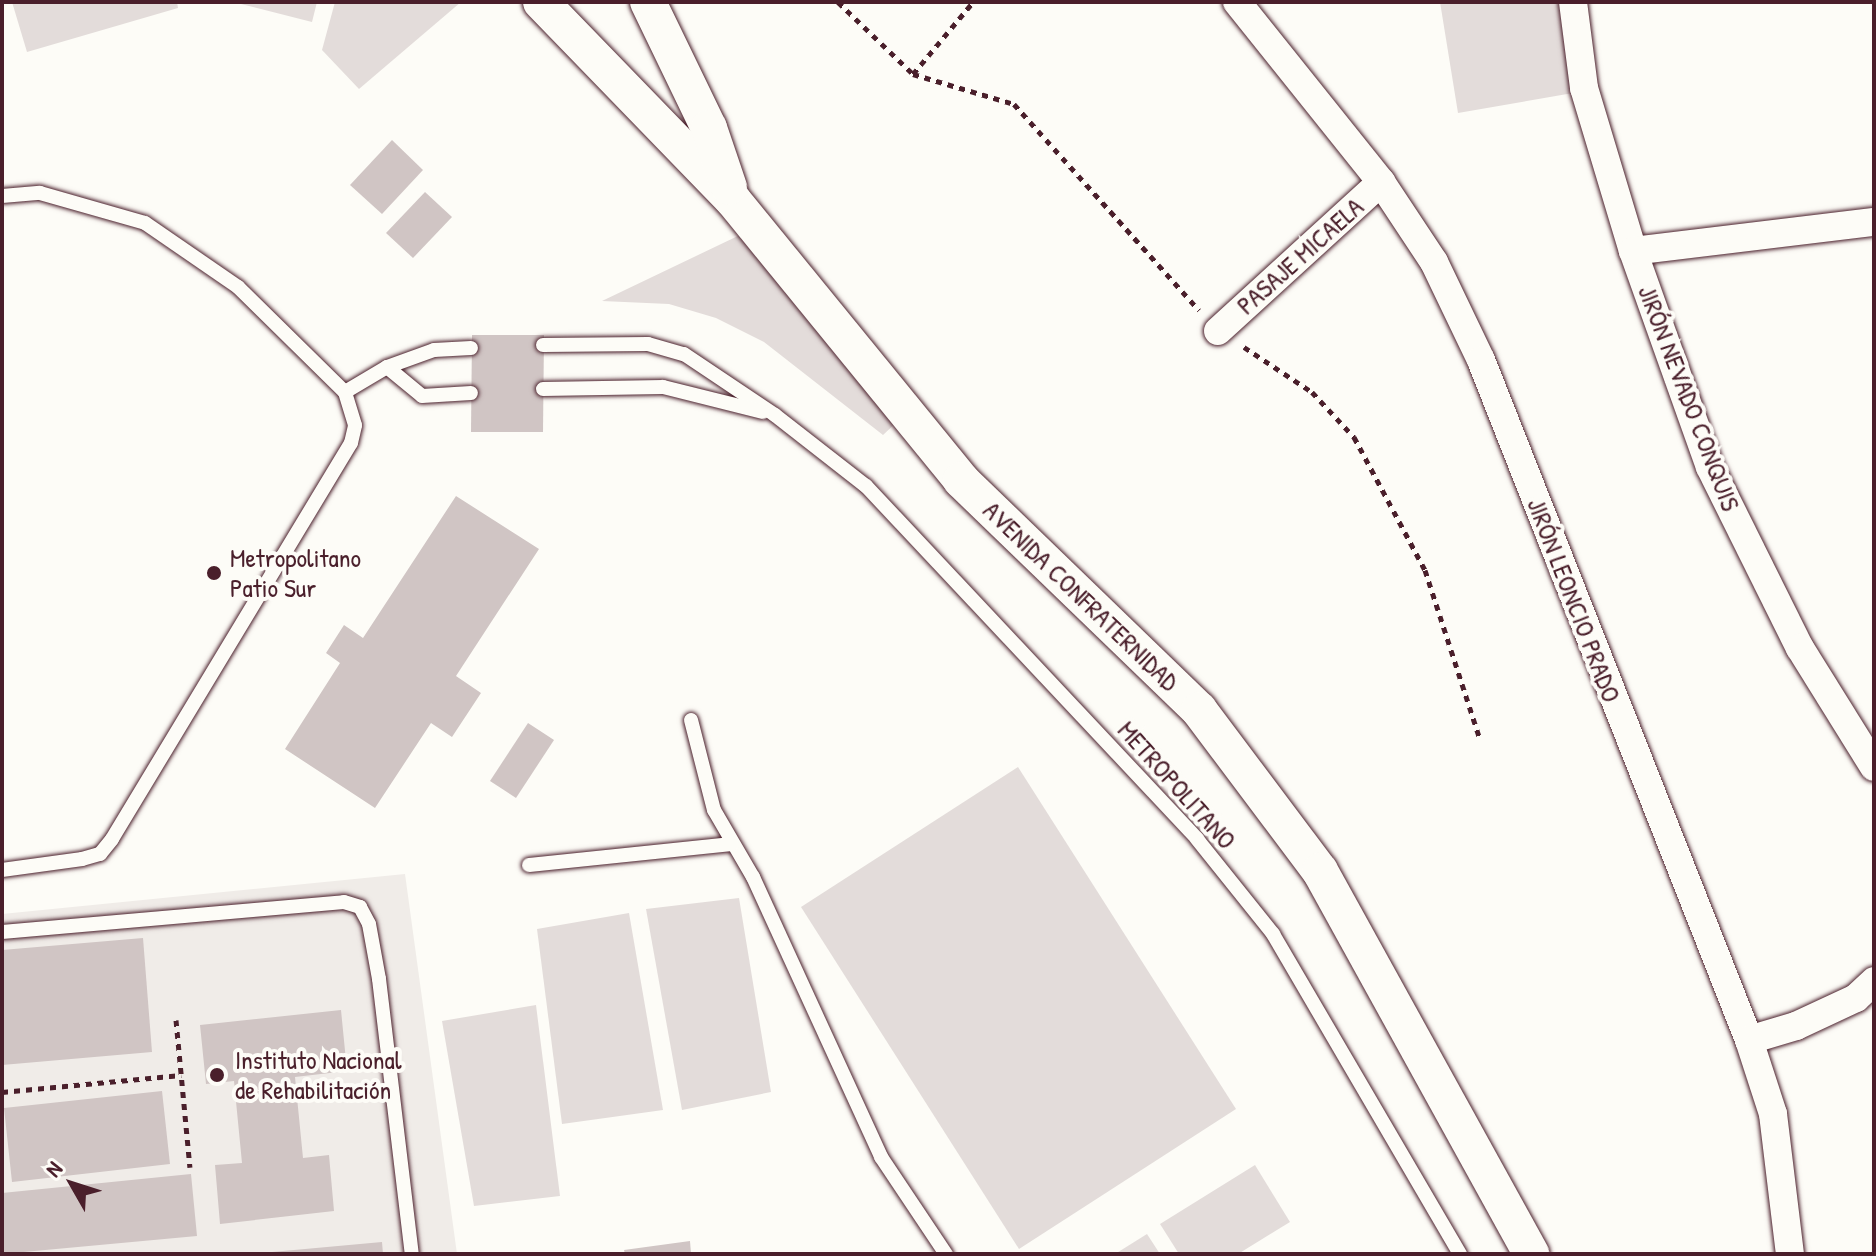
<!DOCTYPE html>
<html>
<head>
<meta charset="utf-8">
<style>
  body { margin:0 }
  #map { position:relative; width:1876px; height:1256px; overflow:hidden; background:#fdfcf7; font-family:"Patrick Hand",sans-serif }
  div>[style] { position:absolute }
  .built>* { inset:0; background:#f0ece8 }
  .green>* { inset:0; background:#e3dcda }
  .building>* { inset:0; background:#d0c5c4 }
  .path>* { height:5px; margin-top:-2.5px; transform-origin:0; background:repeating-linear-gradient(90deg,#4a1f2b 0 6px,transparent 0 12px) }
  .roads { filter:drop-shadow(0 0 2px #4a1f2b) drop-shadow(0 0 2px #4a1f2b) }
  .service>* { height:14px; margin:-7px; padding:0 7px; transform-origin:7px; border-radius:7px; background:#fdfcf7 }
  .minor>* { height:28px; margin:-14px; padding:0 14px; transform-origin:14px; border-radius:14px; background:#fdfcf7 }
  .tertiary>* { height:36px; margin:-18px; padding:0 18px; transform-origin:18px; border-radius:18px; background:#fdfcf7 }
  .dots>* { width:22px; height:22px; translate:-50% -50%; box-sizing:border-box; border:4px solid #fdfcf7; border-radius:50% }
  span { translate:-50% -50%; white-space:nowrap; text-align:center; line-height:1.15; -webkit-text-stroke:8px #fdfcf7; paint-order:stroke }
  .street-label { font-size:26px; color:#4a1f2b }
  .poi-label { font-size:26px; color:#4a1f2b }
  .left { translate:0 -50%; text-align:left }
  .frame { position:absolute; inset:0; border:4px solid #4a1f2b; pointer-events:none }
  .north { position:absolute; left:32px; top:1144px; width:80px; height:80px; -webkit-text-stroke:6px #fdfcf7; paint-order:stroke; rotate:309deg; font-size:22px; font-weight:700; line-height:32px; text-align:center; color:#4a1f2b }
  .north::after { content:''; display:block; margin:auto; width:28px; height:36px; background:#4a1f2b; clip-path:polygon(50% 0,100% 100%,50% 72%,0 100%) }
</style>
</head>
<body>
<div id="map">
  <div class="built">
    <div style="clip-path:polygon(405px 874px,457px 1254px,2px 1254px,2px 914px)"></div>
  </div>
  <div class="green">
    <div style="clip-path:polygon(12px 2px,177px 2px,178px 8px,27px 52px)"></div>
    <div style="clip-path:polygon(233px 2px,317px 2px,312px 22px)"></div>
    <div style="clip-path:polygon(335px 2px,461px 2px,359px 89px,322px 50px)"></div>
    <div style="clip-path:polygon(1440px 2px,1558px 2px,1573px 93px,1458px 113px)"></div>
    <div style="clip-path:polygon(742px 234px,899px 420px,883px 435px,764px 342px,716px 318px,669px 304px,602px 301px)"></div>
    <div style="clip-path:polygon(1018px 767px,1236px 1109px,1019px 1249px,801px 907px)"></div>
    <div style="clip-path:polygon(739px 898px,771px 1092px,682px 1110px,646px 909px)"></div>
    <div style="clip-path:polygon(629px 913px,663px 1110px,562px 1124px,537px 929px)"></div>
    <div style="clip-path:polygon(536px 1005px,560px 1196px,474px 1206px,442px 1021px)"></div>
    <div style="clip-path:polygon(1255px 1165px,1290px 1222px,1238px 1254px,1179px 1254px,1160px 1224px)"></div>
    <div style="clip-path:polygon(1147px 1234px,1160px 1254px,1115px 1254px)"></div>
  </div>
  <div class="building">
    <div style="clip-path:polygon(392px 140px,423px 170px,382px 214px,350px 185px)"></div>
    <div style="clip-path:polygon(425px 192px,452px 217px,413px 258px,386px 233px)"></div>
    <div style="clip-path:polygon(472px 335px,544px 335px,543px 432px,471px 432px)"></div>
    <div style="clip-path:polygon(456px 496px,539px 549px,456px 676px,481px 693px,452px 737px,431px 723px,375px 808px,285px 749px,340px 663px,326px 653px,344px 625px,363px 638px)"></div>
    <div style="clip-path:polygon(528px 723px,554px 740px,516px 798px,490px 781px)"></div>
    <div style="clip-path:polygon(143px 938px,152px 1052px,2px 1065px,2px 950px)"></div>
    <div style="clip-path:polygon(341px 1010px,347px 1071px,295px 1077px,303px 1158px,329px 1155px,334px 1211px,220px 1224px,215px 1165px,242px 1163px,234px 1081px,206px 1084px,200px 1025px)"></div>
    <div style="clip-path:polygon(162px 1091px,170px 1164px,12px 1182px,4px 1108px)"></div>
    <div style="clip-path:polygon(191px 1174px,197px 1236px,2px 1254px,2px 1193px)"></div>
    <div style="clip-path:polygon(690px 1241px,691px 1254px,625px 1254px,624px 1250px)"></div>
    <div style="clip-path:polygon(382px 1242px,383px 1254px,272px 1254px,272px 1252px)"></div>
  </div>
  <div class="path">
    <div style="left:838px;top:2px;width:104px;rotate:43.8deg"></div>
    <div style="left:913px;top:74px;width:105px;rotate:16.5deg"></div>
    <div style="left:1014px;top:104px;width:277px;rotate:48.1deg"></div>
    <div style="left:913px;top:74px;width:94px;rotate:-50.2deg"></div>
    <div style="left:1244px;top:347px;width:82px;rotate:33.5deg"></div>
    <div style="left:1312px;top:392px;width:62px;rotate:47deg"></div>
    <div style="left:1354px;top:437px;width:151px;rotate:61.9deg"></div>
    <div style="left:1425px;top:570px;width:175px;rotate:72deg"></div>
    <div style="left:176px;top:1020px;width:148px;rotate:84.6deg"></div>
    <div style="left:2px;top:1092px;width:180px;rotate:-5.4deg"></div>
  </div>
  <div class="roads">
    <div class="service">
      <div style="left:2px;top:196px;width:38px;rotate:-5deg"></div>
      <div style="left:40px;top:193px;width:109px;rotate:15.9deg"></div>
      <div style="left:145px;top:223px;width:113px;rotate:34.5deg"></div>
      <div style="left:238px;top:287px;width:150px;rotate:44.5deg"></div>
      <div style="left:345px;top:392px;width:49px;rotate:-30.8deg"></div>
      <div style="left:387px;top:367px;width:50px;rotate:-19.9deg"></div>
      <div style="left:434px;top:350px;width:37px;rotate:-3deg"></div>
      <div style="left:543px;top:345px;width:105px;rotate:-0.5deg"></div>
      <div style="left:648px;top:344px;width:37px;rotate:16deg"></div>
      <div style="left:684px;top:354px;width:110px;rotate:33.8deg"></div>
      <div style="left:775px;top:415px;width:115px;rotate:38deg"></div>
      <div style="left:866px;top:486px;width:484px;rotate:46.8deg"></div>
      <div style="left:1197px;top:839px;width:122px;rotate:51.3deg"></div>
      <div style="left:1273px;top:934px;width:371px;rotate:59.7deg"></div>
      <div style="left:387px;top:367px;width:45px;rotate:39.6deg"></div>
      <div style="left:422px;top:396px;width:49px;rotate:-3.5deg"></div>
      <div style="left:543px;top:389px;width:120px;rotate:-1deg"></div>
      <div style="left:663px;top:387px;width:103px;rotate:14deg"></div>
      <div style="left:691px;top:720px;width:93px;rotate:75.7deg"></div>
      <div style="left:714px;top:810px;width:78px;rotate:59.8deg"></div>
      <div style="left:753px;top:877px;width:308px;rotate:65.4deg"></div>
      <div style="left:881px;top:1157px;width:117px;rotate:56.2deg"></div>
      <div style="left:529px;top:865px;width:204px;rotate:-5.9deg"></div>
      <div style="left:2px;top:870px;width:81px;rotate:-7.8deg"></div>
      <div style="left:82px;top:859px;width:19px;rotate:-16deg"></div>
      <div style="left:100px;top:854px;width:19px;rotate:-51deg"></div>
      <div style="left:112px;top:839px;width:463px;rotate:-58.9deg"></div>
      <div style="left:351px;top:443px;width:18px;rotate:-77deg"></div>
      <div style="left:355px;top:425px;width:34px;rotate:-107deg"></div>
      <div style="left:2px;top:932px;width:343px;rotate:-5deg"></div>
      <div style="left:344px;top:902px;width:17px;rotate:17deg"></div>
      <div style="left:360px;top:907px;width:19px;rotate:62deg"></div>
      <div style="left:369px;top:924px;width:56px;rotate:79.7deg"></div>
      <div style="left:379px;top:979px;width:277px;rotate:83.2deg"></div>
    </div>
    <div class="minor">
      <div style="left:1237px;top:2px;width:231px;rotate:51.3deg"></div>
      <div style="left:1381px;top:182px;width:96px;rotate:56.5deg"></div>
      <div style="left:1434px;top:262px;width:109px;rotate:64.4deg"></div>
      <div style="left:1481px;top:360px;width:731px;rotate:68.49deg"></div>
      <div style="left:1749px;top:1040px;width:78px;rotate:72deg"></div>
      <div style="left:1773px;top:1114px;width:141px;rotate:83.1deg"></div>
      <div style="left:1573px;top:2px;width:87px;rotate:82.7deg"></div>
      <div style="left:1584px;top:88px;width:170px;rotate:73.3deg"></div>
      <div style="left:1633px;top:251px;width:229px;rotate:70.4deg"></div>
      <div style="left:1710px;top:467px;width:202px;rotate:63.6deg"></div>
      <div style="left:1800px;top:648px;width:140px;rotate:58.1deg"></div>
      <div style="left:1633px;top:251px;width:243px;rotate:-6.9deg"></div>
      <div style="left:1218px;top:331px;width:221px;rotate:-42.4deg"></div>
      <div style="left:1749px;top:1040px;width:49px;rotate:-16.6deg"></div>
      <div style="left:1796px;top:1026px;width:66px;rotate:-25deg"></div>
      <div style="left:1856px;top:998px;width:25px;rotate:-43deg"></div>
    </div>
    <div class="tertiary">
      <div style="left:541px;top:2px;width:276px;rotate:45.9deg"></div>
      <div style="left:733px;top:200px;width:361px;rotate:50.8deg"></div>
      <div style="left:961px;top:480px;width:331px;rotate:44deg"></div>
      <div style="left:1199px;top:710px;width:201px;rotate:53.1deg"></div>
      <div style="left:1320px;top:871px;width:437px;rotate:61.1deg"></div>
      <div style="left:648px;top:2px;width:140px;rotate:64.2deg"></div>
      <div style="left:709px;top:128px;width:62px;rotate:71.3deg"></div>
    </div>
  </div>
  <div class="dots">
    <div style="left:214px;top:573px;background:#4a1f2b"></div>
    <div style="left:217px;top:1075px;background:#4a1f2b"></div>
  </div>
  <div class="street-label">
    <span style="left:1300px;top:256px;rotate:-42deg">PASAJE MICAELA</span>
    <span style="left:1689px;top:398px;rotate:69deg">JIRÓN NEVADO CONQUIS</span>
    <span style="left:1081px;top:596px;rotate:44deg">AVENIDA CONFRATERNIDAD</span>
    <span style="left:1574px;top:600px;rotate:69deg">JIRÓN LEONCIO PRADO</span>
    <span style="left:1177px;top:785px;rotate:48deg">METROPOLITANO</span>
  </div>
  <div class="poi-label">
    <span class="left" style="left:230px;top:573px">Metropolitano<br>Patio Sur</span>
    <span class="left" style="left:235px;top:1075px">Instituto Nacional<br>de Rehabilitación</span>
  </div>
  <div class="frame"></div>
  <div class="north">N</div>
</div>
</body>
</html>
